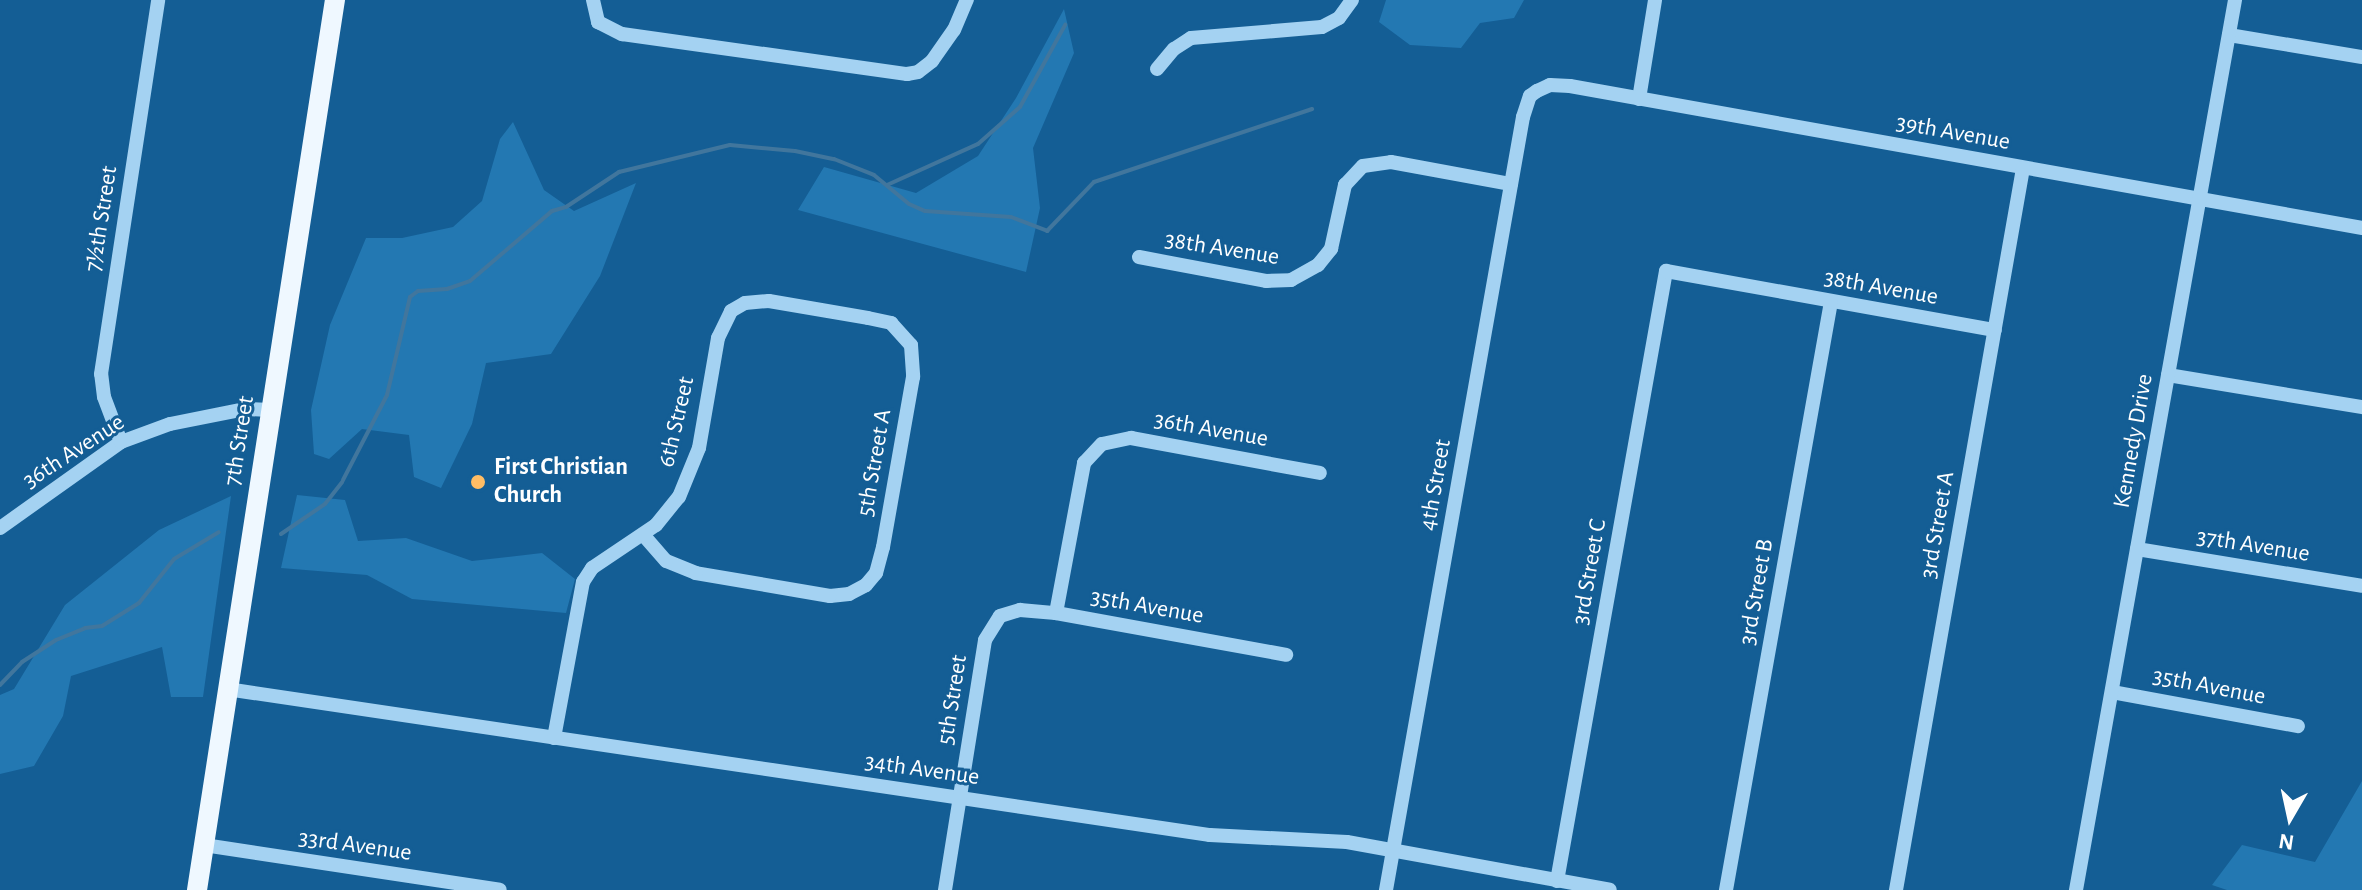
<!DOCTYPE html>
<html>
<head>
<meta charset="utf-8">
<style>
  body { margin:0 }
  #map { position:relative; width:2362px; height:890px; overflow:hidden; background:#145e95; font-family:"Alegreya Sans",sans-serif }
  div>[style] { position:absolute }
  .green>* { inset:0; background:#2378b2 }
  .stream>* { height:4px; margin:-2px; padding:0 2px; transform-origin:2px; border-radius:2px; background:#41769d }
  .minor>* { height:14px; margin:-7px; padding:0 7px; transform-origin:7px; border-radius:7px; background:#a4d2f2 }
  .major>* { height:20px; margin:-10px; padding:0 10px; transform-origin:10px; border-radius:10px; background:#eff8ff }
  .dots>* { width:22px; height:22px; translate:-50% -50%; box-sizing:border-box; border:4px solid #145e95; border-radius:50% }
  span { translate:-50% -50%; white-space:nowrap; text-align:center; line-height:1.15; -webkit-text-stroke:6px #145e95; paint-order:stroke }
  .street-label { font-size:24px; color:#fff }
  .poi-label { font-size:24px; color:#fff; font-weight:700 }
  .left { translate:0 -50%; text-align:left }
  .north { position:absolute; left:2250px; top:778px; width:80px; height:80px; -webkit-text-stroke:6px #145e95; paint-order:stroke; rotate:189deg; font-size:22px; font-weight:700; line-height:32px; text-align:center; color:#fff }
  .north::after { content:''; display:block; margin:auto; width:28px; height:36px; background:#fff; clip-path:polygon(50% 0,100% 100%,50% 72%,0 100%) }
</style>
</head>
<body>
<div id="map">
  <div class="green">
    <div style="clip-path:polygon(1386px 0,1524px 0,1514px 18px,1480px 23px,1461px 48px,1410px 45px,1379px 22px)"></div>
    <div style="clip-path:polygon(1064px 9px,1074px 53px,1033px 148px,1040px 208px,1026px 272px,798px 210px,824px 167px,916px 193px,978px 156px,1016px 98px)"></div>
    <div style="clip-path:polygon(513px 122px,544px 190px,574px 211px,636px 183px,600px 276px,551px 354px,486px 363px,472px 424px,441px 488px,414px 477px,409px 435px,362px 429px,329px 459px,314px 454px,311px 410px,330px 325px,366px 238px,402px 238px,453px 227px,482px 201px,500px 139px)"></div>
    <div style="clip-path:polygon(297px 495px,345px 500px,358px 541px,406px 538px,472px 561px,542px 553px,575px 579px,566px 613px,412px 599px,367px 575px,281px 568px)"></div>
    <div style="clip-path:polygon(231px 496px,203px 697px,171px 697px,162px 647px,71px 676px,63px 716px,34px 766px,0 774px,0 695px,14px 689px,65px 605px,159px 530px)"></div>
    <div style="clip-path:polygon(2362px 781px,2362px 890px,2227px 890px,2212px 885px,2242px 845px,2315px 862px)"></div>
  </div>
  <div class="stream">
    <div style="left:887px;top:185px;width:100px;rotate:-24.3deg"></div>
    <div style="left:978px;top:144px;width:56px;rotate:-41.4deg"></div>
    <div style="left:1020px;top:107px;width:94px;rotate:-61.2deg"></div>
    <div style="left:343px;top:480px;width:96px;rotate:-62.6deg"></div>
    <div style="left:387px;top:395px;width:101px;rotate:-76.8deg"></div>
    <div style="left:410px;top:297px;width:10px;rotate:-37deg"></div>
    <div style="left:418px;top:291px;width:29px;rotate:-4deg"></div>
    <div style="left:447px;top:289px;width:24px;rotate:-19deg"></div>
    <div style="left:470px;top:281px;width:108px;rotate:-40.5deg"></div>
    <div style="left:552px;top:211px;width:15px;rotate:-16deg"></div>
    <div style="left:566px;top:207px;width:64px;rotate:-33.4deg"></div>
    <div style="left:619px;top:172px;width:114px;rotate:-13.7deg"></div>
    <div style="left:730px;top:145px;width:65px;rotate:5.3deg"></div>
    <div style="left:795px;top:151px;width:40px;rotate:12deg"></div>
    <div style="left:834px;top:159px;width:43px;rotate:21.8deg"></div>
    <div style="left:874px;top:175px;width:45px;rotate:39.6deg"></div>
    <div style="left:909px;top:204px;width:17px;rotate:24deg"></div>
    <div style="left:925px;top:211px;width:86px;rotate:4deg"></div>
    <div style="left:1011px;top:217px;width:39px;rotate:21deg"></div>
    <div style="left:1047px;top:231px;width:68px;rotate:-46.2deg"></div>
    <div style="left:1094px;top:182px;width:230px;rotate:-18.5deg"></div>
    <div style="left:281px;top:534px;width:53px;rotate:-34.3deg"></div>
    <div style="left:325px;top:504px;width:28px;rotate:-52deg"></div>
    <div style="left:0;top:685px;width:32px;rotate:-46deg"></div>
    <div style="left:22px;top:662px;width:40px;rotate:-32.9deg"></div>
    <div style="left:56px;top:640px;width:31px;rotate:-22deg"></div>
    <div style="left:85px;top:628px;width:17px;rotate:-7deg"></div>
    <div style="left:102px;top:626px;width:44px;rotate:-31.9deg"></div>
    <div style="left:139px;top:603px;width:56px;rotate:-51.5deg"></div>
    <div style="left:174px;top:559px;width:52px;rotate:-31deg"></div>
  </div>
  <div class="minor">
    <div style="left:593px;top:0;width:23px;rotate:77deg"></div>
    <div style="left:598px;top:22px;width:27px;rotate:27deg"></div>
    <div style="left:622px;top:34px;width:288px;rotate:8deg"></div>
    <div style="left:907px;top:74px;width:11px;rotate:-10deg"></div>
    <div style="left:918px;top:72px;width:18px;rotate:-38deg"></div>
    <div style="left:932px;top:61px;width:38px;rotate:-55deg"></div>
    <div style="left:954px;top:30px;width:33px;rotate:-67deg"></div>
    <div style="left:2229px;top:35px;width:135px;rotate:9.4deg"></div>
    <div style="left:1157px;top:69px;width:26px;rotate:-50deg"></div>
    <div style="left:1174px;top:49px;width:20px;rotate:-33deg"></div>
    <div style="left:1191px;top:38px;width:131px;rotate:-4.8deg"></div>
    <div style="left:1322px;top:27px;width:19px;rotate:-28deg"></div>
    <div style="left:1339px;top:18px;width:22px;rotate:-54deg"></div>
    <div style="left:1639px;top:99px;width:100px;rotate:-80.8deg"></div>
    <div style="left:1139px;top:257px;width:129px;rotate:10.7deg"></div>
    <div style="left:1266px;top:281px;width:25px;rotate:-2deg"></div>
    <div style="left:1291px;top:280px;width:31px;rotate:-29deg"></div>
    <div style="left:1318px;top:265px;width:21px;rotate:-51deg"></div>
    <div style="left:1331px;top:249px;width:66px;rotate:-77.7deg"></div>
    <div style="left:1345px;top:185px;width:26px;rotate:-47deg"></div>
    <div style="left:1363px;top:166px;width:28px;rotate:-8deg"></div>
    <div style="left:1391px;top:162px;width:122px;rotate:10.4deg"></div>
    <div style="left:2168px;top:375px;width:197px;rotate:9.4deg"></div>
    <div style="left:121px;top:442px;width:48px;rotate:-110.7deg"></div>
    <div style="left:104px;top:397px;width:23px;rotate:-97deg"></div>
    <div style="left:101px;top:374px;width:378px;rotate:-81.3deg"></div>
    <div style="left:0;top:528px;width:148px;rotate:-35.4deg"></div>
    <div style="left:121px;top:442px;width:52px;rotate:-20.2deg"></div>
    <div style="left:170px;top:424px;width:76px;rotate:-11.3deg"></div>
    <div style="left:245px;top:409px;width:26px;rotate:2deg"></div>
    <div style="left:2137px;top:549px;width:228px;rotate:9.3deg"></div>
    <div style="left:1056px;top:613px;width:153px;rotate:-79.4deg"></div>
    <div style="left:1084px;top:463px;width:26px;rotate:-47deg"></div>
    <div style="left:1102px;top:444px;width:30px;rotate:-12deg"></div>
    <div style="left:1131px;top:438px;width:192px;rotate:10.5deg"></div>
    <div style="left:227px;top:689px;width:994px;rotate:8.45deg"></div>
    <div style="left:1210px;top:835px;width:137px;rotate:2.9deg"></div>
    <div style="left:1347px;top:842px;width:267px;rotate:10.3deg"></div>
    <div style="left:2112px;top:692px;width:189px;rotate:10.4deg"></div>
    <div style="left:554px;top:738px;width:159px;rotate:-79.5deg"></div>
    <div style="left:583px;top:582px;width:17px;rotate:-57deg"></div>
    <div style="left:592px;top:568px;width:77px;rotate:-33.9deg"></div>
    <div style="left:656px;top:525px;width:36px;rotate:-51deg"></div>
    <div style="left:679px;top:497px;width:53px;rotate:-67.8deg"></div>
    <div style="left:699px;top:448px;width:112px;rotate:-80.2deg"></div>
    <div style="left:718px;top:338px;width:30px;rotate:-64deg"></div>
    <div style="left:731px;top:311px;width:16px;rotate:-30deg"></div>
    <div style="left:745px;top:303px;width:24px;rotate:-5deg"></div>
    <div style="left:769px;top:301px;width:100px;rotate:9.7deg"></div>
    <div style="left:868px;top:318px;width:24px;rotate:12deg"></div>
    <div style="left:891px;top:323px;width:30px;rotate:48deg"></div>
    <div style="left:911px;top:345px;width:32px;rotate:86deg"></div>
    <div style="left:913px;top:377px;width:173px;rotate:100deg"></div>
    <div style="left:883px;top:547px;width:27px;rotate:105deg"></div>
    <div style="left:876px;top:573px;width:16px;rotate:130deg"></div>
    <div style="left:866px;top:585px;width:19px;rotate:152deg"></div>
    <div style="left:849px;top:594px;width:19px;rotate:174deg"></div>
    <div style="left:830px;top:596px;width:136px;rotate:-170.3deg"></div>
    <div style="left:696px;top:573px;width:32px;rotate:-158deg"></div>
    <div style="left:666px;top:561px;width:35px;rotate:-131deg"></div>
    <div style="left:204px;top:845px;width:299px;rotate:8.6deg"></div>
    <div style="left:1557px;top:881px;width:620px;rotate:-79.87deg"></div>
    <div style="left:1666px;top:271px;width:334px;rotate:10.2deg"></div>
    <div style="left:945px;top:890px;width:253px;rotate:-80.9deg"></div>
    <div style="left:985px;top:640px;width:28px;rotate:-58deg"></div>
    <div style="left:1000px;top:616px;width:21px;rotate:-17deg"></div>
    <div style="left:1020px;top:610px;width:36px;rotate:5deg"></div>
    <div style="left:1056px;top:613px;width:234px;rotate:10.3deg"></div>
    <div style="left:1386px;top:890px;width:785px;rotate:-79.95deg"></div>
    <div style="left:1523px;top:117px;width:22px;rotate:-72deg"></div>
    <div style="left:1530px;top:96px;width:9px;rotate:-36deg"></div>
    <div style="left:1537px;top:91px;width:14px;rotate:-25deg"></div>
    <div style="left:1550px;top:85px;width:20px;rotate:3deg"></div>
    <div style="left:1570px;top:86px;width:805px;rotate:10.16deg"></div>
    <div style="left:1726px;top:890px;width:597px;rotate:-79.88deg"></div>
    <div style="left:1896px;top:890px;width:733px;rotate:-80.02deg"></div>
    <div style="left:2076px;top:890px;width:904px;rotate:-79.87deg"></div>
  </div>
  <div class="major">
    <div style="left:197px;top:890px;width:901px;rotate:-81.19deg"></div>
  </div>
  <div class="dots">
    <div style="left:478px;top:482px;background:#ffbd65"></div>
  </div>
  <div class="street-label">
    <span style="left:1953px;top:133px;rotate:10deg">39th Avenue</span>
    <span style="left:102px;top:219px;rotate:-81deg">7½th Street</span>
    <span style="left:1222px;top:249px;rotate:9deg">38th Avenue</span>
    <span style="left:1881px;top:288px;rotate:10deg">38th Avenue</span>
    <span style="left:677px;top:422px;rotate:-77deg">6th Street</span>
    <span style="left:1211px;top:430px;rotate:10deg">36th Avenue</span>
    <span style="left:240px;top:441px;rotate:-81deg">7th Street</span>
    <span style="left:2134px;top:441px;rotate:-80deg">Kennedy Drive</span>
    <span style="left:74px;top:452px;rotate:-33deg">36th Avenue</span>
    <span style="left:875px;top:463px;rotate:-80deg">5th Street A</span>
    <span style="left:1436px;top:485px;rotate:-80deg">4th Street</span>
    <span style="left:1938px;top:525px;rotate:-80deg">3rd Street A</span>
    <span style="left:2253px;top:546px;rotate:9deg">37th Avenue</span>
    <span style="left:1590px;top:572px;rotate:-80deg">3rd Street C</span>
    <span style="left:1757px;top:592px;rotate:-80deg">3rd Street B</span>
    <span style="left:1147px;top:607px;rotate:10deg">35th Avenue</span>
    <span style="left:2209px;top:687px;rotate:11deg">35th Avenue</span>
    <span style="left:953px;top:700px;rotate:-81deg">5th Street</span>
    <span style="left:922px;top:770px;rotate:8deg">34th Avenue</span>
    <span style="left:355px;top:846px;rotate:8deg">33rd Avenue</span>
  </div>
  <div class="poi-label">
    <span class="left" style="left:494px;top:482px">First Christian<br>Church</span>
  </div>
  <div class="north">N</div>
</div>
</body>
</html>
